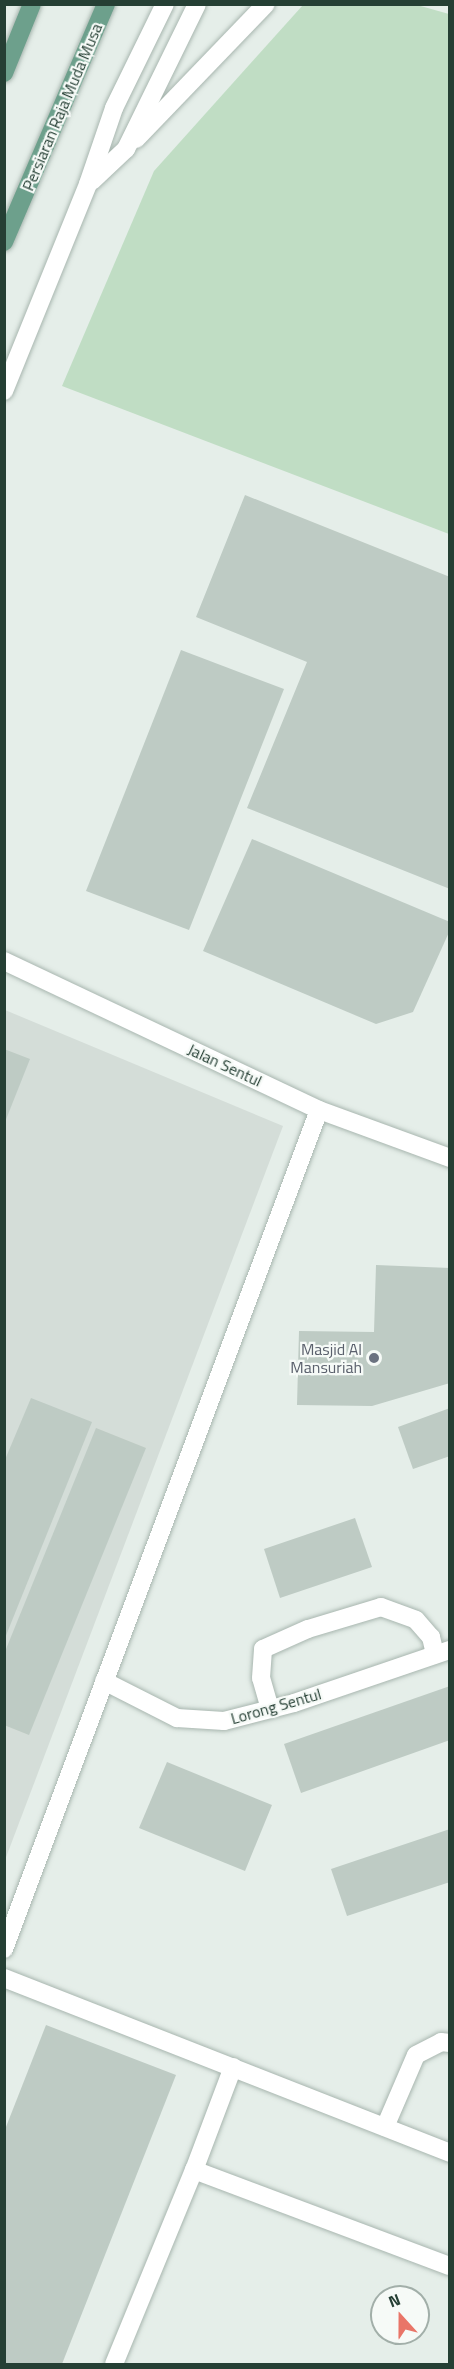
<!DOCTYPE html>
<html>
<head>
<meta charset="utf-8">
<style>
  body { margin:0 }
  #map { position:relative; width:454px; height:2369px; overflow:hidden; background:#e5eee9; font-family:"Titillium Web",sans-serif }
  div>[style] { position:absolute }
  .built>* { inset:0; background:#d4ddd8 }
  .green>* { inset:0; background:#c0ddc4 }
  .building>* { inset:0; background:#becbc4 }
  .roads { filter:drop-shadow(0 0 2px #a8b6af) drop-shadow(0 0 2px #a8b6af) }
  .minor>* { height:18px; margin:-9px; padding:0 9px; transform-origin:9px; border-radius:9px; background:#fff }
  .major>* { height:18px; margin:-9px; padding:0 9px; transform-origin:9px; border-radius:9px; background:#6da08c }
  .dots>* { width:16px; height:16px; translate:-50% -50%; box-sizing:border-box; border:3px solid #f6faf7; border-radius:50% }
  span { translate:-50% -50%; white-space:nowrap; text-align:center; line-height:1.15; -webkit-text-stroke:4.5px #f6faf7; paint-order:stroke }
  .street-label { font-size:16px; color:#253f34 }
  .worship-label { font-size:16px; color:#5b616d }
  .right { translate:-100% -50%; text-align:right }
  .frame { position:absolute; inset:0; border:6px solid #253f34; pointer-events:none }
  .north { position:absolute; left:370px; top:2285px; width:60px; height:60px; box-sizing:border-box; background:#f6faf7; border:2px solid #a2afa9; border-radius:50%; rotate:339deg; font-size:16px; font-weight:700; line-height:24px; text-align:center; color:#253f34 }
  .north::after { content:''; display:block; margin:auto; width:21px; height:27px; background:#e97568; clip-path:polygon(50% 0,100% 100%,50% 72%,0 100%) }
</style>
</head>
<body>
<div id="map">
  <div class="built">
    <div style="clip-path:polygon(5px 1010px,283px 1126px,5px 1860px)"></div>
  </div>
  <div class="green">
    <div style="clip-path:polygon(303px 5px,417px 5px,449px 14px,449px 534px,62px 386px,154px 171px)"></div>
  </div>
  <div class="building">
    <div style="clip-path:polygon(245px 495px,450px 577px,450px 889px,247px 808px,307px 662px,196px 617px)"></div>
    <div style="clip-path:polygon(181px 650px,284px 689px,189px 930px,86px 891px)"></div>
    <div style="clip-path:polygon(252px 839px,450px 922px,450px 930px,413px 1012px,376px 1024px,203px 951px)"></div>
    <div style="clip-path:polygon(4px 1049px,30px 1059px,5px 1122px,4px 1122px)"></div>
    <div style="clip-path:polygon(376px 1265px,450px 1268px,450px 1383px,372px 1406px,297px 1405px,299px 1331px,374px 1332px)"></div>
    <div style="clip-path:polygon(31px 1398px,92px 1422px,5px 1638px,4px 1462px)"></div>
    <div style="clip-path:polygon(450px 1408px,450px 1456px,413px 1469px,398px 1427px)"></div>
    <div style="clip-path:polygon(96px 1428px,146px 1448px,29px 1735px,4px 1725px,4px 1654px)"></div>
    <div style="clip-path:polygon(355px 1518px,372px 1567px,280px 1598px,264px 1549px)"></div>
    <div style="clip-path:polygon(450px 1686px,450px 1740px,301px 1793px,284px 1744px)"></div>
    <div style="clip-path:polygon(167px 1762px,272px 1805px,245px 1871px,139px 1828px)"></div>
    <div style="clip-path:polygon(450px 1829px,450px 1882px,347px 1916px,331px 1869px)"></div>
    <div style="clip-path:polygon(46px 2025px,176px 2075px,62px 2364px,4px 2364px,4px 2132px)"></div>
  </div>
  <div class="roads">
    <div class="minor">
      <div style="left:136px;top:139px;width:187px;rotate:-46.1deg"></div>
      <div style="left:92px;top:181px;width:47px;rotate:-43.3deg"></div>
      <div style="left:126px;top:149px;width:161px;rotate:-63.9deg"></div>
      <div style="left:4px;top:391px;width:223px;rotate:-67.9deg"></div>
      <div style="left:88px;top:184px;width:80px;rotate:-71.1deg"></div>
      <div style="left:114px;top:108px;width:116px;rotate:-63.9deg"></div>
      <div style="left:4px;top:961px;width:348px;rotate:25.3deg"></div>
      <div style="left:319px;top:1110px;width:140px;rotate:20.1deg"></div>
      <div style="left:104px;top:1681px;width:82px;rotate:26.9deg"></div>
      <div style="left:177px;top:1718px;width:47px;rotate:3.7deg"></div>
      <div style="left:224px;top:1721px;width:72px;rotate:-14.4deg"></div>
      <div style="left:294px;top:1703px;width:165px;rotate:-18.8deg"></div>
      <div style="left:270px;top:1709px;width:32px;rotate:-106deg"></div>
      <div style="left:261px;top:1678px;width:29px;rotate:-86deg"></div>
      <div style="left:263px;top:1649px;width:49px;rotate:-24deg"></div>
      <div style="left:308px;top:1629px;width:76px;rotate:-16.8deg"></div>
      <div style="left:381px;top:1607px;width:37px;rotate:20deg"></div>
      <div style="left:416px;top:1620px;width:23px;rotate:49deg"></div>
      <div style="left:431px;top:1637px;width:18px;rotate:77deg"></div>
      <div style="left:4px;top:1949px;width:896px;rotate:-69.42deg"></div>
      <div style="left:4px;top:1978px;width:479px;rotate:21.4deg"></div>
      <div style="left:233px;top:2067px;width:110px;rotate:110.7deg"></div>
      <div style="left:194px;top:2170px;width:273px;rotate:20.6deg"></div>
      <div style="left:385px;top:2127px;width:78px;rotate:-66.7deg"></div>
      <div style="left:416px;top:2055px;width:28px;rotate:-27deg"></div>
      <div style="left:441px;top:2042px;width:9px;rotate:6deg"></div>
      <div style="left:114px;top:2364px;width:210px;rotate:-67.6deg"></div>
    </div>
    <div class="major">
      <div style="left:4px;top:73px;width:74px;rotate:-67.9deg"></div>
      <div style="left:4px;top:242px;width:259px;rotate:-66.8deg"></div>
    </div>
  </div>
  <div class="dots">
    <div style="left:374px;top:1358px;background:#6b7280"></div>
  </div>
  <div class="street-label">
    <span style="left:62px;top:107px;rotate:-67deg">Persiaran Raja Muda Musa</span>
    <span style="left:225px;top:1065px;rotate:25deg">Jalan Sentul</span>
    <span style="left:276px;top:1706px;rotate:-16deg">Lorong Sentul</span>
  </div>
  <div class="worship-label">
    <span class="right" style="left:362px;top:1358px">Masjid Al<br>Mansuriah</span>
  </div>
  <div class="frame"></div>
  <div class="north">N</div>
</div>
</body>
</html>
